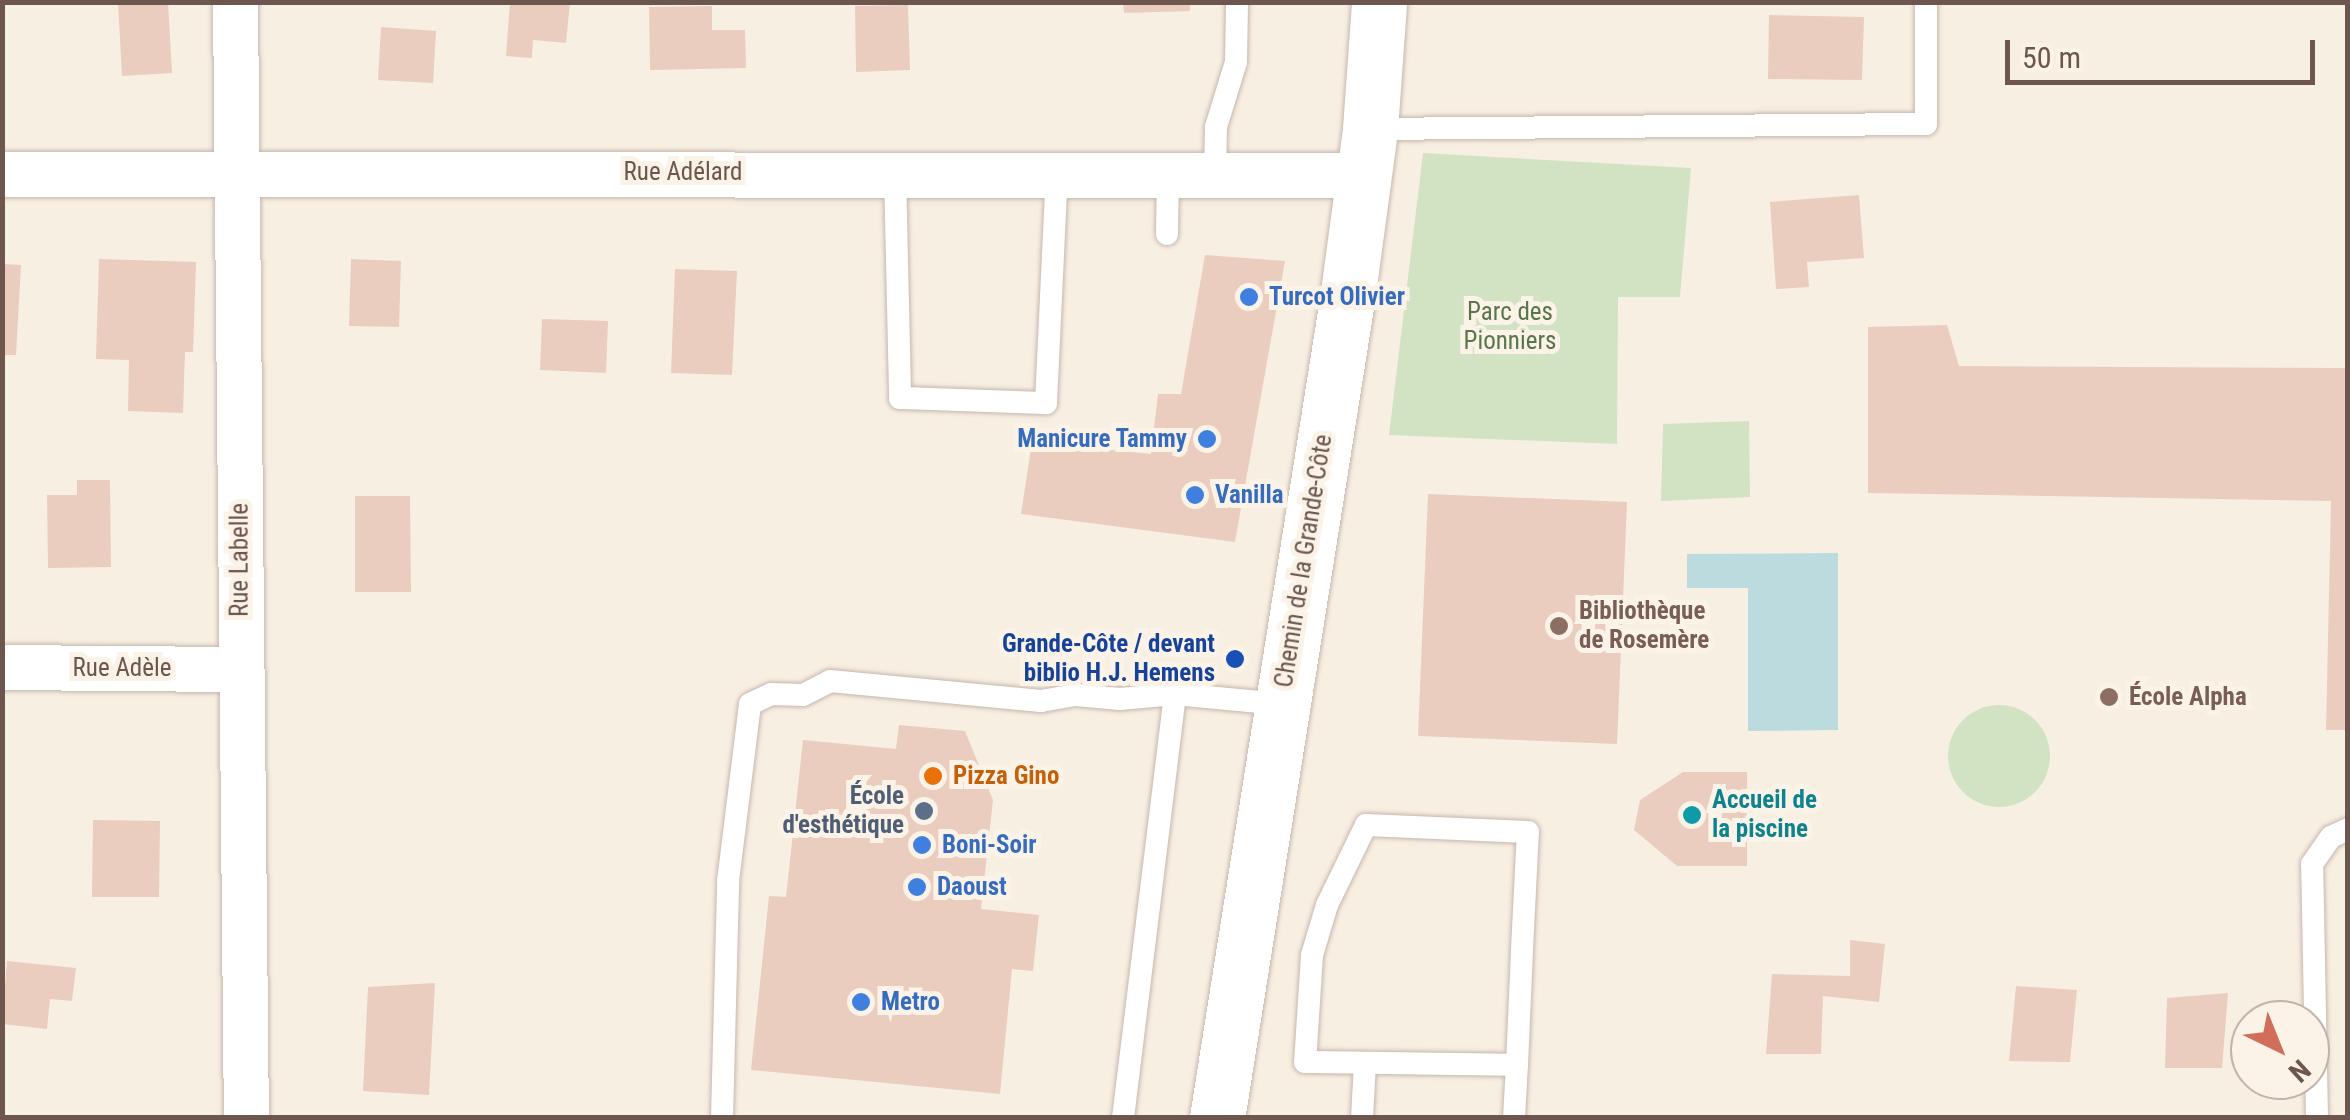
<!DOCTYPE html>
<html>
<head>
<meta charset="utf-8">
<style>
  body { margin:0 }
  #map { position:relative; width:2350px; height:1120px; overflow:hidden; background:#f8efe3; font-family:"Roboto Condensed",sans-serif }
  div>[style] { position:absolute }
  .green>* { inset:0; background:#d2e3c4 }
  .round { border-radius:50% }
  .water>* { inset:0; background:#bbdbde }
  .building>* { inset:0; background:#eacdbe }
  .roads { filter:drop-shadow(0 0 2px #c7b6ac) drop-shadow(0 0 2px #c7b6ac) }
  .lane>* { height:22px; margin:-11px; padding:0 11px; transform-origin:11px; border-radius:11px; background:#fff }
  .street>* { height:45px; margin:-22.5px; padding:0 22.5px; transform-origin:22.5px; border-radius:22.5px; background:#fff }
  .secondary>* { height:55px; margin:-27.5px; padding:0 27.5px; transform-origin:27.5px; border-radius:27.5px; background:#fff }
  .dots>* { width:28px; height:28px; translate:-50% -50%; box-sizing:border-box; border:5px solid #fcf3e8; border-radius:50% }
  span { translate:-50% -50%; white-space:nowrap; text-align:center; line-height:1.15; -webkit-text-stroke:10px #fcf3e8; paint-order:stroke }
  .street-label { font-size:25px; color:#6c564d }
  .shop-label { font-size:25px; color:#366cbe; font-weight:700 }
  .left { translate:0 -50%; text-align:left }
  .right { translate:-100% -50%; text-align:right }
  .park-label { font-size:25px; color:#59764a }
  .education-label { font-size:25px; color:#785e54; font-weight:700 }
  .transit-label { font-size:25px; color:#164399; font-weight:700 }
  .food-label { font-size:25px; color:#c56008; font-weight:700 }
  .service-label { font-size:25px; color:#4e5e75; font-weight:700 }
  .culture-label { font-size:25px; color:#0d838f; font-weight:700 }
  .frame { position:absolute; inset:0; border:5px solid #6c564d; pointer-events:none }
  .north { position:absolute; left:2230px; top:1000px; width:100px; height:100px; box-sizing:border-box; background:#fcf3e8; border:2px solid #c2b4aa; border-radius:50%; rotate:137deg; font-size:28px; font-weight:700; line-height:40px; text-align:center; color:#6c564d }
  .north::after { content:''; display:block; margin:auto; width:35px; height:45px; background:#d16e59; clip-path:polygon(50% 0,100% 100%,50% 72%,0 100%) }
  .scale { position:absolute; left:2005px; top:40px; width:310px; height:45px; box-sizing:border-box; border:5px solid #6c564d; border-top:0; padding-left:12px; font-size:30px; line-height:35px; white-space:nowrap; color:#6c564d; -webkit-text-stroke:8px #fcf3e8; paint-order:stroke }
</style>
</head>
<body>
<div id="map">
  <div class="green">
    <div style="clip-path:polygon(1423px 153px,1691px 168px,1680px 297px,1618px 297px,1617px 444px,1389px 435px)"></div>
    <div style="clip-path:polygon(1749px 421px,1750px 497px,1661px 501px,1663px 424px)"></div>
    <div class="round" style="left:1948px;top:705px;width:102px;height:102px"></div>
  </div>
  <div class="water">
    <div style="clip-path:polygon(1838px 553px,1838px 730px,1748px 731px,1748px 588px,1687px 588px,1687px 554px)"></div>
  </div>
  <div class="building">
    <div style="clip-path:polygon(118px 2px,168px 2px,172px 73px,122px 76px)"></div>
    <div style="clip-path:polygon(510px 2px,570px 2px,566px 43px,533px 40px,532px 58px,506px 56px)"></div>
    <div style="clip-path:polygon(1123px 2px,1190px 2px,1190px 11px,1124px 13px)"></div>
    <div style="clip-path:polygon(908px 5px,910px 70px,856px 72px,855px 6px)"></div>
    <div style="clip-path:polygon(712px 6px,712px 30px,745px 30px,746px 68px,650px 70px,649px 7px)"></div>
    <div style="clip-path:polygon(1769px 15px,1864px 17px,1862px 80px,1768px 79px)"></div>
    <div style="clip-path:polygon(381px 27px,436px 31px,433px 83px,378px 80px)"></div>
    <div style="clip-path:polygon(1859px 195px,1864px 258px,1807px 262px,1809px 287px,1776px 289px,1770px 202px)"></div>
    <div style="clip-path:polygon(1205px 255px,1285px 261px,1235px 542px,1021px 514px,1032px 442px,1151px 454px,1158px 394px,1181px 394px)"></div>
    <div style="clip-path:polygon(99px 259px,196px 262px,193px 352px,185px 352px,183px 413px,128px 411px,129px 360px,96px 359px)"></div>
    <div style="clip-path:polygon(351px 259px,401px 261px,399px 327px,349px 326px)"></div>
    <div style="clip-path:polygon(2px 264px,21px 265px,16px 355px,2px 355px)"></div>
    <div style="clip-path:polygon(675px 269px,737px 271px,732px 375px,671px 373px)"></div>
    <div style="clip-path:polygon(542px 319px,608px 321px,606px 373px,540px 370px)"></div>
    <div style="clip-path:polygon(1947px 325px,1959px 366px,2348px 368px,2348px 730px,2326px 730px,2331px 501px,1868px 493px,1868px 327px)"></div>
    <div style="clip-path:polygon(77px 480px,110px 480px,111px 567px,48px 568px,47px 495px,77px 495px)"></div>
    <div style="clip-path:polygon(1428px 494px,1627px 502px,1617px 744px,1418px 736px)"></div>
    <div style="clip-path:polygon(355px 496px,410px 496px,411px 592px,355px 592px)"></div>
    <div style="clip-path:polygon(899px 725px,965px 731px,993px 800px,981px 909px,1039px 915px,1033px 971px,1012px 969px,1000px 1094px,751px 1070px,769px 896px,786px 897px,803px 740px,896px 749px)"></div>
    <div style="clip-path:polygon(1683px 772px,1747px 772px,1747px 866px,1677px 866px,1634px 830px,1640px 800px)"></div>
    <div style="clip-path:polygon(93px 820px,160px 821px,159px 897px,92px 897px)"></div>
    <div style="clip-path:polygon(1850px 940px,1885px 944px,1879px 1002px,1823px 996px,1821px 1054px,1766px 1054px,1772px 974px,1850px 976px)"></div>
    <div style="clip-path:polygon(7px 961px,76px 968px,72px 1001px,50px 999px,47px 1029px,2px 1024px)"></div>
    <div style="clip-path:polygon(435px 983px,429px 1095px,363px 1091px,368px 987px)"></div>
    <div style="clip-path:polygon(2016px 986px,2077px 990px,2070px 1062px,2009px 1061px)"></div>
    <div style="clip-path:polygon(2228px 993px,2222px 1068px,2165px 1068px,2167px 998px)"></div>
  </div>
  <div class="roads">
    <div class="lane">
      <div style="left:1370px;top:129px;width:556px;rotate:-0.52deg"></div>
      <div style="left:1926px;top:124px;width:122px;rotate:-90deg"></div>
      <div style="left:895px;top:172px;width:226px;rotate:88.7deg"></div>
      <div style="left:900px;top:398px;width:146px;rotate:2deg"></div>
      <div style="left:1046px;top:403px;width:231px;rotate:-87.3deg"></div>
      <div style="left:1215px;top:172px;width:45px;rotate:-88.7deg"></div>
      <div style="left:1216px;top:127px;width:68px;rotate:-72.9deg"></div>
      <div style="left:1236px;top:62px;width:60px;rotate:-89deg"></div>
      <div style="left:1167px;top:234px;width:63px;rotate:-89.1deg"></div>
      <div style="left:722px;top:1118px;width:237px;rotate:-88.5deg"></div>
      <div style="left:728px;top:881px;width:178px;rotate:-82.9deg"></div>
      <div style="left:750px;top:704px;width:23px;rotate:-25deg"></div>
      <div style="left:771px;top:694px;width:32px;rotate:2deg"></div>
      <div style="left:803px;top:695px;width:30px;rotate:-27deg"></div>
      <div style="left:830px;top:681px;width:212px;rotate:5.4deg"></div>
      <div style="left:1041px;top:701px;width:36px;rotate:-10deg"></div>
      <div style="left:1076px;top:695px;width:44px;rotate:5.2deg"></div>
      <div style="left:1120px;top:699px;width:55px;rotate:-5.2deg"></div>
      <div style="left:1123px;top:1118px;width:427px;rotate:-83deg"></div>
      <div style="left:1175px;top:694px;width:106px;rotate:5.4deg"></div>
      <div style="left:1362px;top:1118px;width:55px;rotate:-86.9deg"></div>
      <div style="left:1514px;top:1118px;width:53px;rotate:-86.8deg"></div>
      <div style="left:1517px;top:1065px;width:116px;rotate:-87.5deg"></div>
      <div style="left:1522px;top:949px;width:117px;rotate:-87.1deg"></div>
      <div style="left:1528px;top:832px;width:162px;rotate:-177.5deg"></div>
      <div style="left:1366px;top:825px;width:89px;rotate:116deg"></div>
      <div style="left:1327px;top:905px;width:52px;rotate:106.7deg"></div>
      <div style="left:1312px;top:955px;width:107px;rotate:93.7deg"></div>
      <div style="left:1305px;top:1062px;width:212px;rotate:0.8deg"></div>
      <div style="left:2317px;top:1118px;width:254px;rotate:-91.1deg"></div>
      <div style="left:2312px;top:864px;width:33px;rotate:-55deg"></div>
      <div style="left:2331px;top:837px;width:19px;rotate:-25deg"></div>
    </div>
    <div class="street">
      <div style="left:235px;top:2px;width:1116px;rotate:89.44deg"></div>
      <div style="left:2px;top:174px;width:1362px;rotate:0.04deg"></div>
      <div style="left:2px;top:667px;width:239px;rotate:0.5deg"></div>
    </div>
    <div class="secondary">
      <div style="left:1217px;top:1118px;width:828px;rotate:-80.97deg"></div>
      <div style="left:1347px;top:300px;width:173px;rotate:-82.3deg"></div>
      <div style="left:1370px;top:129px;width:127px;rotate:-85.9deg"></div>
    </div>
  </div>
  <div class="dots">
    <div style="left:1249px;top:297px;background:#3f7fe0"></div>
    <div style="left:1207px;top:439px;background:#3f7fe0"></div>
    <div style="left:1195px;top:495px;background:#3f7fe0"></div>
    <div style="left:1559px;top:626px;background:#8d6e63"></div>
    <div style="left:1235px;top:659px;background:#1a4fb4"></div>
    <div style="left:2109px;top:697px;background:#8d6e63"></div>
    <div style="left:933px;top:776px;background:#e8710a"></div>
    <div style="left:924px;top:811px;background:#5c6f8a"></div>
    <div style="left:1692px;top:815px;background:#0f9aa8"></div>
    <div style="left:922px;top:845px;background:#3f7fe0"></div>
    <div style="left:917px;top:887px;background:#3f7fe0"></div>
    <div style="left:861px;top:1002px;background:#3f7fe0"></div>
  </div>
  <div class="street-label">
    <span style="left:683px;top:172px">Rue Adélard</span>
    <span style="left:240px;top:560px;rotate:-90deg">Rue Labelle</span>
    <span style="left:1304px;top:561px;rotate:-81deg">Chemin de la Grande-Côte</span>
    <span style="left:122px;top:668px">Rue Adèle</span>
  </div>
  <div class="shop-label">
    <span class="left" style="left:1269px;top:297px">Turcot Olivier</span>
    <span class="right" style="left:1187px;top:439px">Manicure Tammy</span>
    <span class="left" style="left:1215px;top:495px">Vanilla</span>
    <span class="left" style="left:942px;top:845px">Boni-Soir</span>
    <span class="left" style="left:937px;top:887px">Daoust</span>
    <span class="left" style="left:881px;top:1002px">Metro</span>
  </div>
  <div class="park-label">
    <span style="left:1510px;top:327px">Parc des<br>Pionniers</span>
  </div>
  <div class="education-label">
    <span class="left" style="left:1579px;top:626px">Bibliothèque<br>de Rosemère</span>
    <span class="left" style="left:2129px;top:697px">École Alpha</span>
  </div>
  <div class="transit-label">
    <span class="right" style="left:1215px;top:659px">Grande-Côte / devant<br>biblio H.J. Hemens</span>
  </div>
  <div class="food-label">
    <span class="left" style="left:953px;top:776px">Pizza Gino</span>
  </div>
  <div class="service-label">
    <span class="right" style="left:904px;top:811px">École<br>d'esthétique</span>
  </div>
  <div class="culture-label">
    <span class="left" style="left:1712px;top:815px">Accueil de<br>la piscine</span>
  </div>
  <div class="frame"></div>
  <div class="north">N</div>
  <div class="scale">50 m</div>
</div>
</body>
</html>
